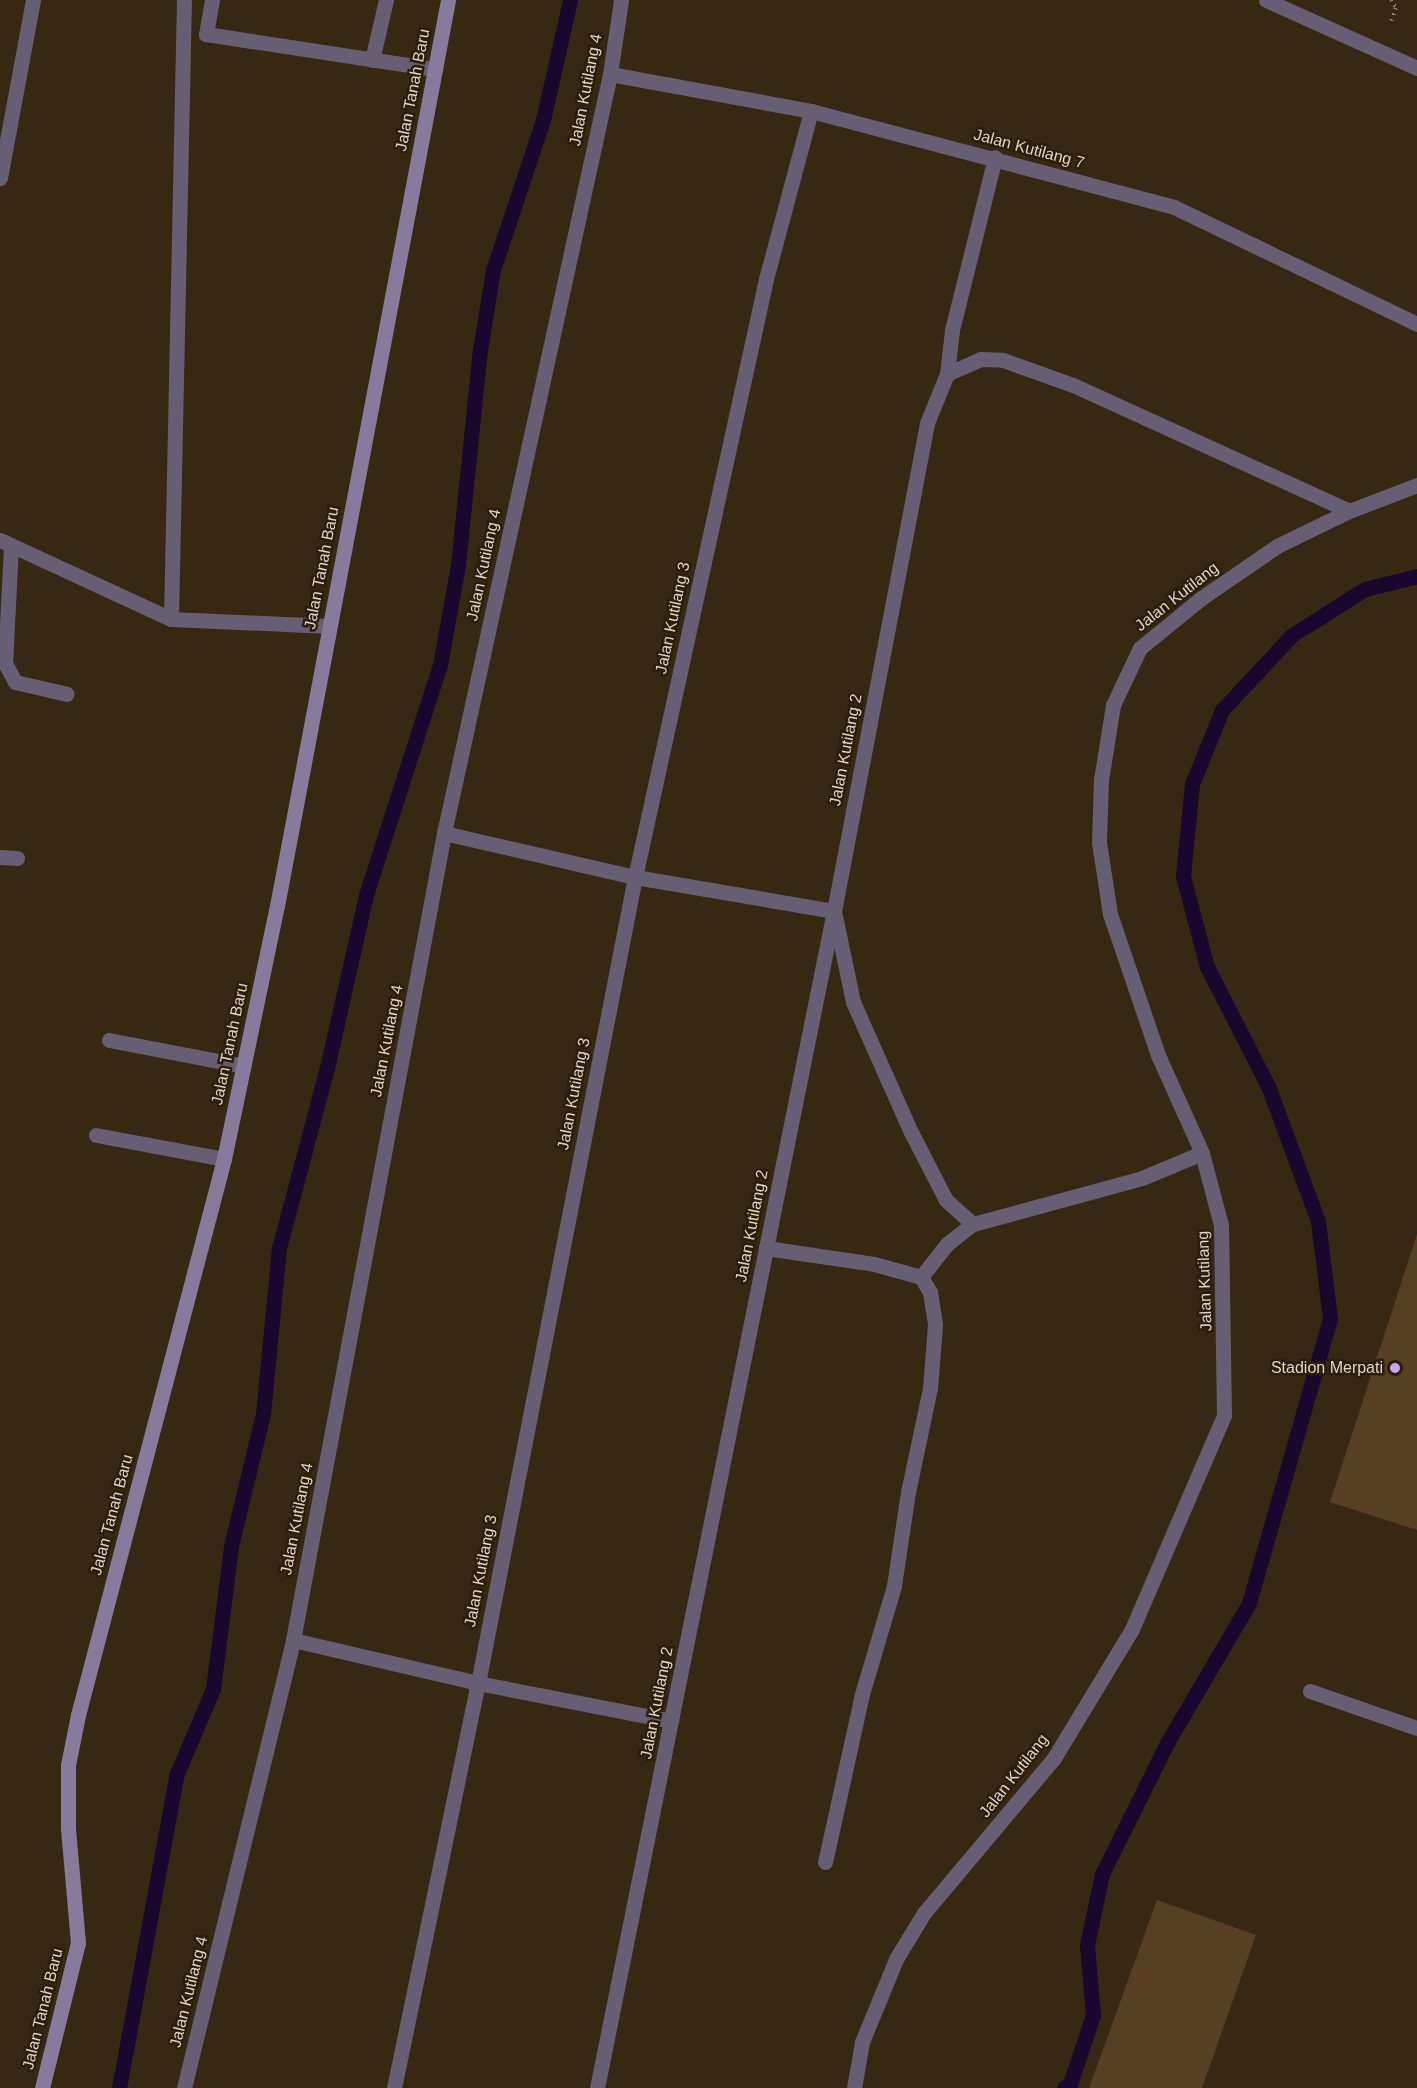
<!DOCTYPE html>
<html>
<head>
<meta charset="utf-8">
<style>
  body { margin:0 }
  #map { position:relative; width:1417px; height:2088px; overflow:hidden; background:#372814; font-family:Arial,sans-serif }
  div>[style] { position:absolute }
  .green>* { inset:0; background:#564021 }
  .stream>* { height:15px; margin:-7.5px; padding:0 7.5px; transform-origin:7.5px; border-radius:7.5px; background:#19072e }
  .path>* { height:4px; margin-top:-2px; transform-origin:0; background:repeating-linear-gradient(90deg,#8e8272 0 1.5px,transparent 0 6px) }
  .lane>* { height:15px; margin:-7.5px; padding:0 7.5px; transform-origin:7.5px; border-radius:7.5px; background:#665e73 }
  .street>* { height:15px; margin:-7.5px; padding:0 7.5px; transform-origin:7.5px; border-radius:7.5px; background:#665e73 }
  .secondary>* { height:15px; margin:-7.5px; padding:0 7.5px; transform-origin:7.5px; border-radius:7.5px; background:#867b9b }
  .dots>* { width:16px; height:16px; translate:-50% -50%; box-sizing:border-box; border:3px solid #2c1e0b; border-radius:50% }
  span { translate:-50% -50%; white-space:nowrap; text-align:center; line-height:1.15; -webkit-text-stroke:5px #2c1e0b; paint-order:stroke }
  .street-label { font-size:16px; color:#dfd5c9 }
  .poi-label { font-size:16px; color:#dfd5c9 }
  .right { translate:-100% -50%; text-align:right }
</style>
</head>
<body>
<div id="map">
  <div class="green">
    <div style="clip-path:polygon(1417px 1234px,1417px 1530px,1330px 1502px)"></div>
    <div style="clip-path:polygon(1157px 1900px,1256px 1935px,1202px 2088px,1089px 2088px)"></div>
  </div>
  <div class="stream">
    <div style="left:119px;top:2088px;width:317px;rotate:-79.6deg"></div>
    <div style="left:176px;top:1776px;width:95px;rotate:-67deg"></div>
    <div style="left:213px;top:1689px;width:144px;rotate:-82.8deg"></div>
    <div style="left:231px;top:1546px;width:136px;rotate:-76.4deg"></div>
    <div style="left:263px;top:1414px;width:167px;rotate:-84.5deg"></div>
    <div style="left:279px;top:1248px;width:186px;rotate:-75.1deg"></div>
    <div style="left:327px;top:1068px;width:177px;rotate:-77.3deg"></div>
    <div style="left:366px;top:895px;width:242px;rotate:-72.2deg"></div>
    <div style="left:440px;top:665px;width:102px;rotate:-79.8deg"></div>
    <div style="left:458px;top:565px;width:216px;rotate:-84.2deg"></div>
    <div style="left:480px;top:350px;width:81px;rotate:-80.8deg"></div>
    <div style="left:493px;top:270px;width:158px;rotate:-71.6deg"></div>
    <div style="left:543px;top:120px;width:123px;rotate:-77.3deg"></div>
    <div style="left:1064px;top:2088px;width:7px;rotate:-34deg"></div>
    <div style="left:1070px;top:2084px;width:73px;rotate:-71.6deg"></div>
    <div style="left:1093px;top:2015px;width:70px;rotate:-94.9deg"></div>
    <div style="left:1087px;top:1945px;width:73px;rotate:-78.1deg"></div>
    <div style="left:1102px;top:1874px;width:146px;rotate:-63.6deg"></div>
    <div style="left:1167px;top:1743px;width:162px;rotate:-59.6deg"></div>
    <div style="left:1249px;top:1603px;width:296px;rotate:-74.1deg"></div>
    <div style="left:1330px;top:1318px;width:98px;rotate:-97.1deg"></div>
    <div style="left:1318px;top:1221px;width:144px;rotate:-110.3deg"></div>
    <div style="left:1268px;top:1086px;width:134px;rotate:-117.1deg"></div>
    <div style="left:1207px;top:967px;width:94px;rotate:-104.8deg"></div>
    <div style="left:1183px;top:876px;width:92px;rotate:-84.4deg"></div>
    <div style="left:1192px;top:784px;width:80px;rotate:-67.9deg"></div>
    <div style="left:1222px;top:710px;width:103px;rotate:-47deg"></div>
    <div style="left:1292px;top:635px;width:86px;rotate:-32.2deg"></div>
    <div style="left:1365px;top:589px;width:54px;rotate:-14deg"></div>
  </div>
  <div class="path">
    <div style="left:1391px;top:0;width:9px;rotate:58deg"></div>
    <div style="left:1396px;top:8px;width:14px;rotate:111deg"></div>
  </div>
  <div class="lane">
    <div style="left:212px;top:0;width:35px;rotate:100deg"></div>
    <div style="left:206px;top:34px;width:232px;rotate:8.7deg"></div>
    <div style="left:372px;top:60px;width:62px;rotate:-76.9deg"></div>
    <div style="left:109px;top:1040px;width:137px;rotate:10.9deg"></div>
    <div style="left:96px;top:1135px;width:130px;rotate:10.6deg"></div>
    <div style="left:1310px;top:1691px;width:113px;rotate:19.1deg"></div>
  </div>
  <div class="street">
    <div style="left:1266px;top:0;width:166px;rotate:24.2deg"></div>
    <div style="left:610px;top:74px;width:204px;rotate:10.4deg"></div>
    <div style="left:811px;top:111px;width:375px;rotate:14.8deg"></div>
    <div style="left:1174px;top:207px;width:270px;rotate:25.7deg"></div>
    <div style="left:0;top:178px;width:181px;rotate:-79.5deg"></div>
    <div style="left:947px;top:374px;width:36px;rotate:-24deg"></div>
    <div style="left:980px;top:359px;width:23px;rotate:2deg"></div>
    <div style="left:1003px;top:360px;width:74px;rotate:19.7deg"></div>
    <div style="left:1073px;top:385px;width:303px;rotate:24.5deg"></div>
    <div style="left:0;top:540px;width:188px;rotate:24.8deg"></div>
    <div style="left:171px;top:619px;width:158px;rotate:2.5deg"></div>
    <div style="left:11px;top:546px;width:117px;rotate:92.9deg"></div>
    <div style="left:5px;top:663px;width:21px;rotate:62deg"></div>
    <div style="left:15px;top:682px;width:53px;rotate:13deg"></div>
    <div style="left:171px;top:619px;width:619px;rotate:-88.8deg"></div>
    <div style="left:444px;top:833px;width:196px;rotate:13deg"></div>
    <div style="left:635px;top:877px;width:202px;rotate:9.7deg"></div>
    <div style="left:834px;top:911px;width:93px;rotate:78.2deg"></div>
    <div style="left:853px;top:1002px;width:142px;rotate:66deg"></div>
    <div style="left:911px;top:1132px;width:76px;rotate:62.8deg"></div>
    <div style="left:946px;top:1200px;width:36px;rotate:42deg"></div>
    <div style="left:0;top:857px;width:17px;rotate:3deg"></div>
    <div style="left:766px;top:1248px;width:109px;rotate:8.4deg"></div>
    <div style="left:874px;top:1264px;width:49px;rotate:15.5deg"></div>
    <div style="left:921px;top:1277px;width:17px;rotate:59deg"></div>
    <div style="left:930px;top:1292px;width:33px;rotate:81deg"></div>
    <div style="left:935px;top:1325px;width:63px;rotate:94.5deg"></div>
    <div style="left:930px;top:1388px;width:106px;rotate:101.9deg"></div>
    <div style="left:908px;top:1492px;width:95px;rotate:98.5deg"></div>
    <div style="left:894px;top:1586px;width:113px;rotate:106.5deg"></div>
    <div style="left:862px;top:1694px;width:172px;rotate:102.4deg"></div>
    <div style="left:921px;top:1277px;width:42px;rotate:-51.8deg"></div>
    <div style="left:947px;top:1244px;width:33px;rotate:-38deg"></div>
    <div style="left:973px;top:1224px;width:175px;rotate:-15.2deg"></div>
    <div style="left:1142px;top:1178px;width:65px;rotate:-22.6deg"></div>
    <div style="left:293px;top:1640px;width:190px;rotate:13.1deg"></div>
    <div style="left:478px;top:1683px;width:197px;rotate:11.1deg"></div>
    <div style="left:184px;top:2088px;width:461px;rotate:-76.3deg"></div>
    <div style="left:293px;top:1640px;width:821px;rotate:-79.4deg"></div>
    <div style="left:444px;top:833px;width:777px;rotate:-77.66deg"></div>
    <div style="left:610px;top:74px;width:75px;rotate:-81.5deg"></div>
    <div style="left:394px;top:2088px;width:414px;rotate:-78.3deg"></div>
    <div style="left:478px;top:1683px;width:821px;rotate:-78.98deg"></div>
    <div style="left:635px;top:877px;width:612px;rotate:-77.64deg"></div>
    <div style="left:766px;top:279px;width:174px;rotate:-75deg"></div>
    <div style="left:597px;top:2088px;width:1201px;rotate:-78.62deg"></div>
    <div style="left:834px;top:911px;width:497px;rotate:-79.2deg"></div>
    <div style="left:927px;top:423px;width:53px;rotate:-67.8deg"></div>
    <div style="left:947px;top:374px;width:44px;rotate:-83.5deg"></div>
    <div style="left:952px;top:330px;width:178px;rotate:-76deg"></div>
    <div style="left:854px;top:2088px;width:47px;rotate:-80.1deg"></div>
    <div style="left:862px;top:2042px;width:90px;rotate:-67.7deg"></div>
    <div style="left:896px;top:1959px;width:54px;rotate:-58.7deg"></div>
    <div style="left:924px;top:1913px;width:202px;rotate:-50deg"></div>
    <div style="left:1054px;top:1758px;width:151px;rotate:-58.8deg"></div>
    <div style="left:1132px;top:1629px;width:233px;rotate:-66.7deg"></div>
    <div style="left:1224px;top:1415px;width:190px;rotate:-90.9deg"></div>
    <div style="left:1221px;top:1225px;width:74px;rotate:-104.8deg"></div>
    <div style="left:1202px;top:1153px;width:107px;rotate:-114.2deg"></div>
    <div style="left:1158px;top:1055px;width:149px;rotate:-108.8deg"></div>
    <div style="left:1110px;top:914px;width:73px;rotate:-98.7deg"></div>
    <div style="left:1099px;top:842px;width:62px;rotate:-88.2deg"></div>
    <div style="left:1101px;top:780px;width:76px;rotate:-80.9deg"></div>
    <div style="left:1113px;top:705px;width:63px;rotate:-64.7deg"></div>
    <div style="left:1140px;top:648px;width:77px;rotate:-39.2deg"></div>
    <div style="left:1200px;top:599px;width:93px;rotate:-34.5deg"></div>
    <div style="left:1277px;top:546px;width:80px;rotate:-25.9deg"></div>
    <div style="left:1349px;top:511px;width:73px;rotate:-20.9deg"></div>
  </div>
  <div class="secondary">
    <div style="left:42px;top:2088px;width:149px;rotate:-76.1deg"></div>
    <div style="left:78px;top:1943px;width:115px;rotate:-95deg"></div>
    <div style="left:68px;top:1828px;width:63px;rotate:-90deg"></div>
    <div style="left:68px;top:1765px;width:51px;rotate:-78.7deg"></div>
    <div style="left:78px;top:1715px;width:575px;rotate:-75.29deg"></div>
    <div style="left:224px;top:1159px;width:258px;rotate:-78.2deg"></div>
    <div style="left:277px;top:906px;width:922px;rotate:-79.31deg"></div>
  </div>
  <div class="dots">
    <div style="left:1395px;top:1368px;background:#c3a7f2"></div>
  </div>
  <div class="street-label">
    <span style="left:413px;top:90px;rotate:-79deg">Jalan Tanah Baru</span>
    <span style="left:586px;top:90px;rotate:-79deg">Jalan Kutilang 4</span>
    <span style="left:1029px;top:149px;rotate:15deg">Jalan Kutilang 7</span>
    <span style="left:484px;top:565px;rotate:-78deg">Jalan Kutilang 4</span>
    <span style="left:322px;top:568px;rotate:-79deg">Jalan Tanah Baru</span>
    <span style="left:1177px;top:597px;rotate:-38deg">Jalan Kutilang</span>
    <span style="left:673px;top:618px;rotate:-78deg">Jalan Kutilang 3</span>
    <span style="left:846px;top:750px;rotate:-79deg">Jalan Kutilang 2</span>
    <span style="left:387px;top:1041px;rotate:-79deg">Jalan Kutilang 4</span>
    <span style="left:230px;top:1044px;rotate:-78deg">Jalan Tanah Baru</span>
    <span style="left:574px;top:1094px;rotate:-79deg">Jalan Kutilang 3</span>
    <span style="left:752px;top:1226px;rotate:-79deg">Jalan Kutilang 2</span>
    <span style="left:1205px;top:1281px;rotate:-92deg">Jalan Kutilang</span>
    <span style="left:112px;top:1515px;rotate:-75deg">Jalan Tanah Baru</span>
    <span style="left:297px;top:1519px;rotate:-79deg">Jalan Kutilang 4</span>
    <span style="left:481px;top:1571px;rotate:-79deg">Jalan Kutilang 3</span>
    <span style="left:657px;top:1703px;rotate:-79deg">Jalan Kutilang 2</span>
    <span style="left:1014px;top:1776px;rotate:-52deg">Jalan Kutilang</span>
    <span style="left:189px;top:1992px;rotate:-76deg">Jalan Kutilang 4</span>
    <span style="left:43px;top:2009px;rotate:-76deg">Jalan Tanah Baru</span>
  </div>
  <div class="poi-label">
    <span class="right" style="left:1383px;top:1368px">Stadion Merpati</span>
  </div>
</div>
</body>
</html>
